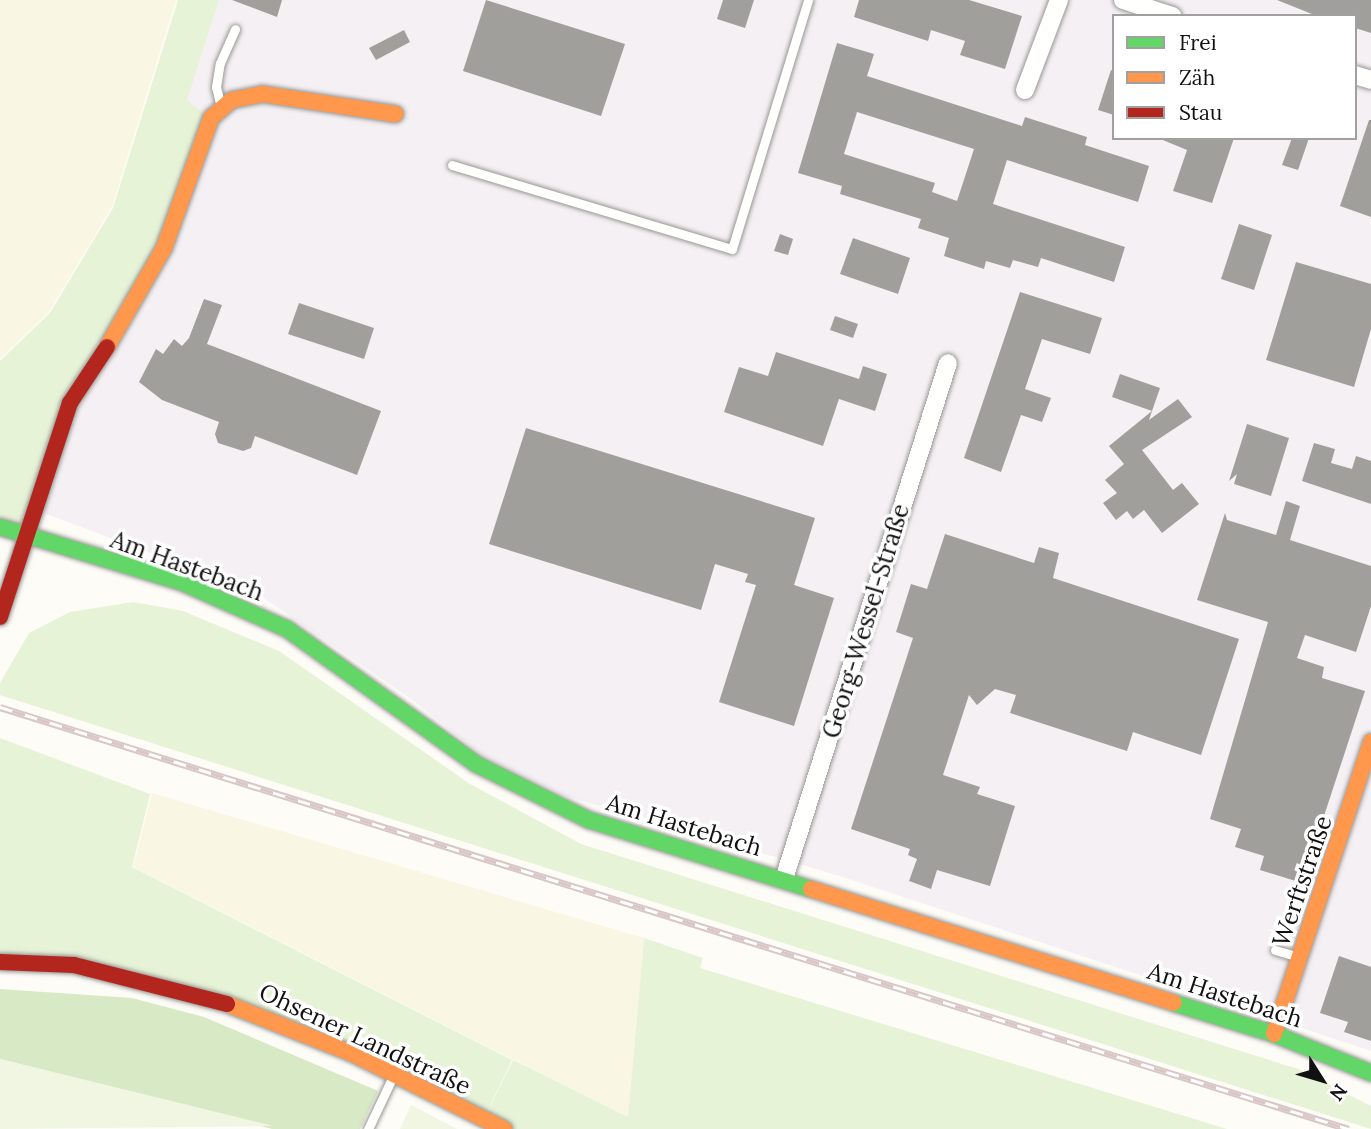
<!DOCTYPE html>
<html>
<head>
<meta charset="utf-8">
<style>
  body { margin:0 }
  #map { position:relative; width:1371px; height:1129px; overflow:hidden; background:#fdfcf7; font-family:Lora,serif }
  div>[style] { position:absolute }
  .industrial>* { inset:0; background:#f5f0f3 }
  .farmland>* { inset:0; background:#f9f7e4 }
  .green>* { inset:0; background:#e7f3d7 }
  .forest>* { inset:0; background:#d8eac5 }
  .pitch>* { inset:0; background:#f0f6e1 }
  .building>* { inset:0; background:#a19f9c }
  .roads { filter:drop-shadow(0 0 2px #979795) drop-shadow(0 0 2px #979795) }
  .lane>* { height:9px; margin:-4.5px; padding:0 4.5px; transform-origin:4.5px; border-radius:4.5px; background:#fffffe }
  .street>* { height:18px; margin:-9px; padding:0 9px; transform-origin:9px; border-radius:9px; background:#fffffe }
  .fast>* { height:16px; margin:-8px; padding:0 8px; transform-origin:8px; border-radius:8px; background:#63d668 }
  .slow>* { height:16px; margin:-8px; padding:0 8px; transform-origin:8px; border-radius:8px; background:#ff974d }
  .jam>* { height:16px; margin:-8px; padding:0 8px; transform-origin:8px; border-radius:8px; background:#b3261e }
  .rail>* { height:7px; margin-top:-3.5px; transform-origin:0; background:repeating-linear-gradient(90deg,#fff 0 13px,#d9c6c7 0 26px); box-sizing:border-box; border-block:2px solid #d9c6c7 }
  span { translate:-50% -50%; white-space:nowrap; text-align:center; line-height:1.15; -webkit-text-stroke:7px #fff; paint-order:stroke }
  .street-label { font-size:24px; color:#111 }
  .legend { position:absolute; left:1112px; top:14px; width:245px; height:126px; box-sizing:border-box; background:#fff; border:2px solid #a0a0a0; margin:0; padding:9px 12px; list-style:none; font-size:21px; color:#111 }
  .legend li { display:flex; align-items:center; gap:14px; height:35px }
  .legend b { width:35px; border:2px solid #a0a0a0 }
  .north { position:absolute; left:1287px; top:1045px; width:70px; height:70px; -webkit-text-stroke:5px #fff; paint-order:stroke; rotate:127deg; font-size:19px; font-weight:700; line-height:28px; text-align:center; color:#111 }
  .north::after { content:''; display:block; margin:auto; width:24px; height:32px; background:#111; clip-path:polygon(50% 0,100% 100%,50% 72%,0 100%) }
</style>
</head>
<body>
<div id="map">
  <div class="industrial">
    <div style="clip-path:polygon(evenodd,190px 0,1371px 0,1371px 1051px,830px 873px,565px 796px,483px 756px,414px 701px,255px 592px,14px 502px,190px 0,1114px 16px,1355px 16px,1355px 138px,1114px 138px,1114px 16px)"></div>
  </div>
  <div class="farmland">
    <div style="clip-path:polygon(0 0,176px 0,112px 207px,49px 312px,0 359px)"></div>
    <div style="clip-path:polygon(152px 793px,644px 938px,628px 1118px,133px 867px)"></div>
  </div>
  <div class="green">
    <div style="clip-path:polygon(178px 0,219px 0,187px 100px,209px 118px,163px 248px,69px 402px,24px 533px,0 523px,0 361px,50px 313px,113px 208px)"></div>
    <div style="clip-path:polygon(133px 602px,183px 611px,279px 651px,470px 784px,581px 844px,1298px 1069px,1371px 1106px,1371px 1129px,0 695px,0 683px,29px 633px,70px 612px)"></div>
    <div style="clip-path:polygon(0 738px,150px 794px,132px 867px,512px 1060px,484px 1118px,258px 1012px,0 960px)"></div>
    <div style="clip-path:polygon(644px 938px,703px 958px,700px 968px,1227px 1129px,504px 1129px,484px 1119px,513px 1060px,628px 1117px)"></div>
  </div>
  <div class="forest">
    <div style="clip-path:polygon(0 989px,132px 998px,204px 1017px,378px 1091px,360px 1129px,272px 1129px,0 1059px)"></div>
  </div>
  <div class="pitch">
    <div style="clip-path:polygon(0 1059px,273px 1126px,0 1129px)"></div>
    <div style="clip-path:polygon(411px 1105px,457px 1129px,400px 1129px)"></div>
  </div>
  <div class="building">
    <div style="clip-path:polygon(232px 0,282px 0,277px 17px)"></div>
    <div style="clip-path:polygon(486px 0,625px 44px,601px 116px,463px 71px)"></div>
    <div style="clip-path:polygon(723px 0,754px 0,745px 28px,717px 19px)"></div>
    <div style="clip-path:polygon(859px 0,969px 0,1022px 16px,1005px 69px,960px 55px,965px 41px,931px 30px,928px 41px,854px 17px)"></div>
    <div style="clip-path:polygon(1277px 0,1371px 0,1371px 33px,1355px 28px,1355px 16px,1317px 16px)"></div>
    <div style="clip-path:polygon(404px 30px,410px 42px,376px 60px,369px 48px)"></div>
    <div style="clip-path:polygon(evenodd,837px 43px,874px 54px,867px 76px,1022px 126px,1025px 117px,1087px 137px,1085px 145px,1149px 166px,1138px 202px,1007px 160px,993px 204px,1125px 247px,1114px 282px,1041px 258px,1038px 267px,1013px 260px,1010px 268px,986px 261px,984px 269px,944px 256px,949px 238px,918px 228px,921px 219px,840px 194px,842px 186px,798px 173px,837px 43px,857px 112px,974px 149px,957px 201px,932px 192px,935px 183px,844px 154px,857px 112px)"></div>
    <div style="clip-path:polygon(1111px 70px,1114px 71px,1114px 115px,1098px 110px)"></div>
    <div style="clip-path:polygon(1369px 120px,1371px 120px,1371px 217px,1340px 206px)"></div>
    <div style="clip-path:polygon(1158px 138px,1234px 138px,1212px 203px,1173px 191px,1187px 150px)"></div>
    <div style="clip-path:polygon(1292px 138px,1309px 138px,1298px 170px,1282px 165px)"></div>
    <div style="clip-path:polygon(1239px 224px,1272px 235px,1254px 290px,1221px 279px)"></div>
    <div style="clip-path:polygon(780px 234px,793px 239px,788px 255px,774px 251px)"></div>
    <div style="clip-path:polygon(853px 238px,910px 258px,898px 294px,840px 274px)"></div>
    <div style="clip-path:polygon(1296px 262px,1371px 284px,1371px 329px,1354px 387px,1266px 360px)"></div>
    <div style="clip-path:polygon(1020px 292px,1102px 318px,1090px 354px,1042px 339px,1025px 389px,1051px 398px,1042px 422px,1021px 415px,1001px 472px,964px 458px)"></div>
    <div style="clip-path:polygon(204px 299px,222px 305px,207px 344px,381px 411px,357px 475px,255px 436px,251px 448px,243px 451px,218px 443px,215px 434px,219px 422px,162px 400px,139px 382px,156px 349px,163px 354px,174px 339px,182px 346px,189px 338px)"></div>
    <div style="clip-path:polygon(299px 303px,374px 328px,364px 359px,288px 334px)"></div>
    <div style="clip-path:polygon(835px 316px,858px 324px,853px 338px,830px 330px)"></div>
    <div style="clip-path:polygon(776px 352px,859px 379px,863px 366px,887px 374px,875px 411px,839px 399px,823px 446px,724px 412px,739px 367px,768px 376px)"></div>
    <div style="clip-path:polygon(1120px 374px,1160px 388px,1152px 411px,1112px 397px)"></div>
    <div style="clip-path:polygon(1178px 399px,1192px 417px,1142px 450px,1173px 490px,1182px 483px,1199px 504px,1162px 533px,1144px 510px,1133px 519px,1127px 511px,1116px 520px,1103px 503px,1117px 493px,1105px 480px,1124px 464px,1109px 446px,1152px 411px,1149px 420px)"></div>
    <div style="clip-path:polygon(1247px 424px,1289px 438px,1271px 496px,1234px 484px,1237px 474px,1229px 481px)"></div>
    <div style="clip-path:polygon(526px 428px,815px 518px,794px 585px,834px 598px,794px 726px,719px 702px,756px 585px,745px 582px,748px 574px,715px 564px,701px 610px,489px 544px)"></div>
    <div style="clip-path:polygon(1314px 443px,1335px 449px,1331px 463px,1352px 469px,1356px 456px,1371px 461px,1371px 504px,1302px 481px)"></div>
    <div style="clip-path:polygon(1286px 501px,1300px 506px,1290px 540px,1371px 566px,1371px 606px,1356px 652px,1305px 635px,1297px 658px,1324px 667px,1322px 678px,1365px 691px,1302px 883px,1260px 870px,1264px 856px,1235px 847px,1241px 829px,1210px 819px,1268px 622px,1197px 600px,1225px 513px,1227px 520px,1276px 535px)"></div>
    <div style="clip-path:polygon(945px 534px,1034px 563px,1039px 547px,1059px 553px,1053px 578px,1239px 639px,1201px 755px,1133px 732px,1127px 751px,1010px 713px,1016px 695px,995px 689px,977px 705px,969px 695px,943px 775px,980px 787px,977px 794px,1015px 806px,990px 886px,937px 870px,931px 889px,909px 881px,917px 859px,908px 855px,910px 849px,851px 829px,913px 638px,896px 632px,911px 584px,927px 589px)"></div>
    <div style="clip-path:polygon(1339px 956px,1371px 967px,1371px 1041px,1344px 1032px,1348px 1022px,1320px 1013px)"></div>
  </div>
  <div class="roads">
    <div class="lane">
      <div style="left:221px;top:107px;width:21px;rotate:-104deg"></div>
      <div style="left:216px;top:87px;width:24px;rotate:-81deg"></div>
      <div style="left:220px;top:63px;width:37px;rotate:-66deg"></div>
      <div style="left:452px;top:165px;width:292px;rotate:16.7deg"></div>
      <div style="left:732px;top:249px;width:260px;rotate:-73deg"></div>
      <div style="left:1275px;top:950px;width:25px;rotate:16deg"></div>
      <div style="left:368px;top:1129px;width:59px;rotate:-64.7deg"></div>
    </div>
    <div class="street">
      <div style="left:1123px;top:0;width:52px;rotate:18.1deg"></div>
      <div style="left:1355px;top:75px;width:17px;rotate:17deg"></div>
      <div style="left:1025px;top:90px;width:96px;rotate:-69.3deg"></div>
      <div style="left:784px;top:879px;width:541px;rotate:-72.37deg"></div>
    </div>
    <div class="fast">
      <div style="left:0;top:527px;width:189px;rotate:16.9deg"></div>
      <div style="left:181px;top:582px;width:116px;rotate:23.9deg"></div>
      <div style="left:287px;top:629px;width:232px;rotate:35.5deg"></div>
      <div style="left:476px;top:764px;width:126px;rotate:26.4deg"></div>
      <div style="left:589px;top:820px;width:232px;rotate:17.3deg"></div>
      <div style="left:1174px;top:1003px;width:105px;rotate:17.2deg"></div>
      <div style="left:1274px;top:1034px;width:105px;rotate:21.9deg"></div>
    </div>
    <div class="slow">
      <div style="left:107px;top:347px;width:114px;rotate:-60.1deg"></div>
      <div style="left:164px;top:248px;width:138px;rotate:-70.1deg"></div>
      <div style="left:211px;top:118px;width:28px;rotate:-41deg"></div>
      <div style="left:232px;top:100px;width:32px;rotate:-11deg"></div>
      <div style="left:263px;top:94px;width:134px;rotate:8.6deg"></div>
      <div style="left:811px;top:889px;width:380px;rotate:17.4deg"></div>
      <div style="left:227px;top:1004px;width:133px;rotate:21.6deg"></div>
      <div style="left:351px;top:1053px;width:171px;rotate:26.4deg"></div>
      <div style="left:1274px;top:1034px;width:308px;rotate:-71.6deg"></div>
    </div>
    <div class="jam">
      <div style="left:0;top:617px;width:225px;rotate:-71.9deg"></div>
      <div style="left:70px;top:403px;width:67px;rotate:-56.5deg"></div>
      <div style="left:0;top:962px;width:74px;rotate:2.3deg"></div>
      <div style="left:74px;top:965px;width:158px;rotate:14.3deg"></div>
    </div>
  </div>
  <div class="rail">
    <div style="left:0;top:707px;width:1413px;rotate:17.37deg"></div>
  </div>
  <div class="street-label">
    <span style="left:187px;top:566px;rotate:20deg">Am Hastebach</span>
    <span style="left:866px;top:621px;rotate:-73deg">Georg-Wessel-Straße</span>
    <span style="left:684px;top:825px;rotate:17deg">Am Hastebach</span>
    <span style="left:1302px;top:881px;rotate:-71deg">Werftstraße</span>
    <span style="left:1225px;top:995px;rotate:18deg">Am Hastebach</span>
    <span style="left:365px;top:1039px;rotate:25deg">Ohsener Landstraße</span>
  </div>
  <ul class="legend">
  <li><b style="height:9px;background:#63d668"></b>Frei</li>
  <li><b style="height:9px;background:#ff974d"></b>Zäh</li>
  <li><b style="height:9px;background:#b3261e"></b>Stau</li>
  </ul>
  <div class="north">N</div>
</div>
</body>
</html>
